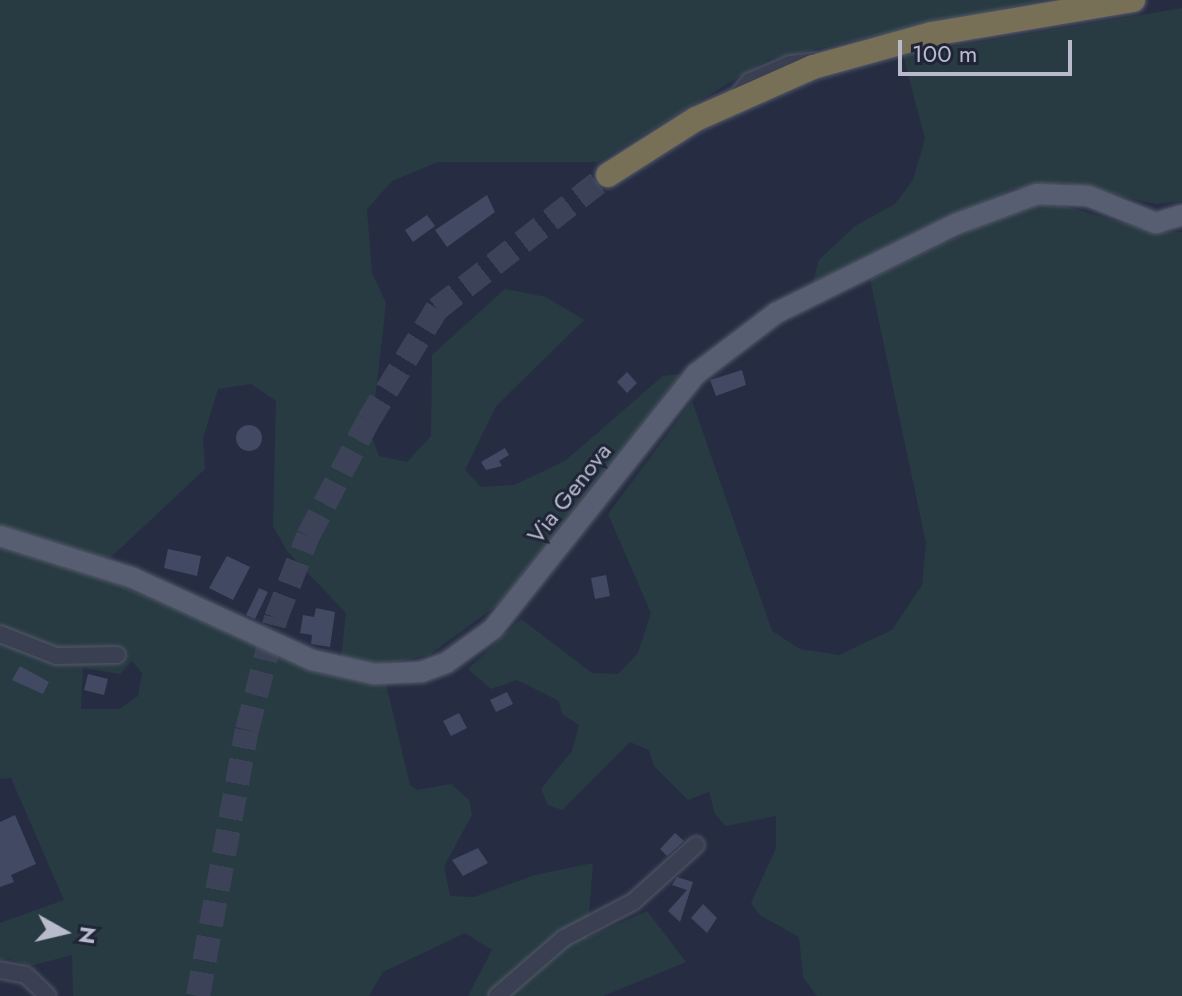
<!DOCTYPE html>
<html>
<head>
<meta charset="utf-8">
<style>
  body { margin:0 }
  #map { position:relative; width:1182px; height:996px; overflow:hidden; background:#262d42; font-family:Jost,sans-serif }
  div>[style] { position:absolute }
  .green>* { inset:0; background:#283b42 }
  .building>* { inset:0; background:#424962 }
  .round { border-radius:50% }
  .highway-tunnel>* { height:24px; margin-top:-12px; transform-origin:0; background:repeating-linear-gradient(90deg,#3c4257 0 24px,transparent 0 36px) }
  .roads { filter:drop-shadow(0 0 2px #555a6b) drop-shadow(0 0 2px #555a6b) }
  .minor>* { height:16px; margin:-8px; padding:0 8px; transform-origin:8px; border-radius:8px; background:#3a4051 }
  .major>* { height:20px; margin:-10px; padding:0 10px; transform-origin:10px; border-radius:10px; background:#585e71 }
  .highway>* { height:24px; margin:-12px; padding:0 12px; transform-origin:12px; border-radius:12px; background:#777057 }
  span { translate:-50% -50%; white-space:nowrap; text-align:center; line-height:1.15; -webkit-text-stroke:6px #1f2437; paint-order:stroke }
  .street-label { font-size:24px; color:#b7bbcb }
  .north { position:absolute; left:24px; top:892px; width:80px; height:80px; -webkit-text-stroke:6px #1f2437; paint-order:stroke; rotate:98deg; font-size:22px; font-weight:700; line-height:32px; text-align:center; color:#b7bbcb }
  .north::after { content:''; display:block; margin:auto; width:28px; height:36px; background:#b7bbcb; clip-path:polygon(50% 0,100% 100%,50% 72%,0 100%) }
  .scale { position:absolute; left:898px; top:40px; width:174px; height:36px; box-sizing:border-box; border:4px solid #b7bbcb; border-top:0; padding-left:10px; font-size:24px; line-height:28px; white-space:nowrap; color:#b7bbcb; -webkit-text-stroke:6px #1f2437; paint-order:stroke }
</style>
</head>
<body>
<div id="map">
  <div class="green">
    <div style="clip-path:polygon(0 0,1044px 0,769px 59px,598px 162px,438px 162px,392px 181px,367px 209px,372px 273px,386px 303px,371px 435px,379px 456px,407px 462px,431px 436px,432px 355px,505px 289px,546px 297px,584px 320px,496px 406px,465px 470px,481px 487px,514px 485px,565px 461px,663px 376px,681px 374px,499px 604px,429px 655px,378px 665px,341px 658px,346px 613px,287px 551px,273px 526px,276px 401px,251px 384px,218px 389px,203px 438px,205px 469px,109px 559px,0 525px)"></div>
    <div style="clip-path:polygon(1182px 8px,1182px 201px,1156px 204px,1063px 183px,1013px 189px,813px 283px,819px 260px,855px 226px,895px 204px,913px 180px,925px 139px,903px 55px)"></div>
    <div style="clip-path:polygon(1054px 203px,1150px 231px,1182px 232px,1182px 996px,817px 996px,803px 977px,799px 937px,760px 915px,751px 903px,776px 848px,776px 816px,726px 826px,715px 814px,709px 792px,688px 800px,654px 766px,649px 750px,630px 742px,562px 810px,548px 805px,541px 789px,572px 751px,579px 725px,562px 714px,559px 701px,517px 680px,491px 689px,468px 669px,521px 619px,592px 673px,618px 674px,638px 653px,651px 613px,608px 514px,692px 401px,772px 631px,800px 649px,839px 655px,892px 630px,922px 585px,926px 543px,870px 279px,992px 220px,1034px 204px)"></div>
    <div style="clip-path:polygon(evenodd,0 546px,117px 584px,331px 676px,386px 684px,410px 785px,417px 790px,451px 784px,469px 800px,472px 815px,444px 866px,450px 896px,474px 897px,535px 875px,593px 863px,587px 938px,647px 911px,686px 962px,603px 996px,468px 996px,492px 950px,465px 933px,383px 972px,369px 996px,73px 996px,72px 955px,30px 966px,8px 958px,0 961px,0 923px,64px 900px,11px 778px,0 779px,0 546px,132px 661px,142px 673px,138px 696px,119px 709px,81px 709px,83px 668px,120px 674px,132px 661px)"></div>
  </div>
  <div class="building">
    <div style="clip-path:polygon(487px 195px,495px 212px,447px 247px,435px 230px)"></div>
    <div style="clip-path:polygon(427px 215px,435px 226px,413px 242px,405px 230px)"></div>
    <div style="clip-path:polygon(742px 370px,746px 385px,716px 396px,710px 380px)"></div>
    <div style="clip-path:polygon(627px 372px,637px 383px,627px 393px,617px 382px)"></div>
    <div class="round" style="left:236px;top:425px;width:26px;height:26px"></div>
    <div style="clip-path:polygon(505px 448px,509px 455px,499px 461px,502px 466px,486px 470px,481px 462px)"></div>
    <div style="clip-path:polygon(168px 549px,201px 556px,197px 576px,164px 568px)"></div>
    <div style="clip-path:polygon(227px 556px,250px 567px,233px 600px,209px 588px)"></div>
    <div style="clip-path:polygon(606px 575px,610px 596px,595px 599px,591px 578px)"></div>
    <div style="clip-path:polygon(259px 588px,268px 592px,255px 619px,246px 615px)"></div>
    <div style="clip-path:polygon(316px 608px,335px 612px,330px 647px,311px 644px,312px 635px,300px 633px,303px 615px,314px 617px)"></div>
    <div style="clip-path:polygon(20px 666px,49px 682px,43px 694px,12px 680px)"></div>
    <div style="clip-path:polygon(88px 674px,108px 679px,104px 695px,84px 690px)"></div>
    <div style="clip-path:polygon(507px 692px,513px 704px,496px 712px,490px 700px)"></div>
    <div style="clip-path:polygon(459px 713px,467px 728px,451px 736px,443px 721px)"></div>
    <div style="clip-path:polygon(15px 815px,36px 864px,11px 875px,14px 882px,0 887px,0 822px)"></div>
    <div style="clip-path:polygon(675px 833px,684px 841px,667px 856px,660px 849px)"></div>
    <div style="clip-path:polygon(478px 848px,488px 863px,463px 876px,452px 860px)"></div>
    <div style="clip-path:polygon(677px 877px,693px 882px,680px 922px,668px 911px,687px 890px,672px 885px)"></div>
    <div style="clip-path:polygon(703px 904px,717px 918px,707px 933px,691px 918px)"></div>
  </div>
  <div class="highway-tunnel">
    <div style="left:198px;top:996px;width:270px;rotate:-79.6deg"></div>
    <div style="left:247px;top:730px;width:116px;rotate:-75.5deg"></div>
    <div style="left:276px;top:618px;width:88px;rotate:-68.7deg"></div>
    <div style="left:308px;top:536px;width:130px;rotate:-62.4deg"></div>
    <div style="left:368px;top:421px;width:132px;rotate:-58.4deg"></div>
    <div style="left:437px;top:309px;width:217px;rotate:-38.1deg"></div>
  </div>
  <div class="roads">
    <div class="minor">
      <div style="left:736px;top:98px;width:22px;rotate:-51deg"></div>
      <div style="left:750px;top:81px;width:43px;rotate:-23deg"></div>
      <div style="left:790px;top:64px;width:23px;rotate:-7deg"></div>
      <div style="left:0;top:634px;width:60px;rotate:21.4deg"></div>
      <div style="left:56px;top:656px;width:61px;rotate:-0.9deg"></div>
      <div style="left:0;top:970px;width:26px;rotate:11deg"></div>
      <div style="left:26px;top:975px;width:30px;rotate:44deg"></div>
      <div style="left:497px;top:996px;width:89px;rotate:-40.9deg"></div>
      <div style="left:564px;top:938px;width:78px;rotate:-27.6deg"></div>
      <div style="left:633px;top:902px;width:85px;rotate:-42.1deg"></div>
    </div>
    <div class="major">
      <div style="left:0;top:536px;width:139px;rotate:17.5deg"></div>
      <div style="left:133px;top:578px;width:197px;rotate:24.6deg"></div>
      <div style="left:312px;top:660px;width:64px;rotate:12.7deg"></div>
      <div style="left:374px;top:674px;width:47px;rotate:-2.4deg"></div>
      <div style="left:421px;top:672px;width:27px;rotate:-20deg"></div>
      <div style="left:446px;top:663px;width:58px;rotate:-35.9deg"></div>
      <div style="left:493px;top:629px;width:326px;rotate:-51.5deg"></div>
      <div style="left:696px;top:374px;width:101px;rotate:-37.3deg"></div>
      <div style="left:776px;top:313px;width:201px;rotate:-26.3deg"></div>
      <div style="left:956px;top:224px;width:86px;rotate:-20.3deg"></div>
      <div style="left:1037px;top:194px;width:51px;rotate:2.2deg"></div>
      <div style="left:1088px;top:196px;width:73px;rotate:21.7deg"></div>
      <div style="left:1156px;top:223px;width:27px;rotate:-17deg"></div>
    </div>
    <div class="highway">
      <div style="left:608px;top:175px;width:104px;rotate:-32.5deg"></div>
      <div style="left:696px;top:119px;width:128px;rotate:-24deg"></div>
      <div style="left:813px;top:67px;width:123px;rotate:-15.5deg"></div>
      <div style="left:932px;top:34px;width:204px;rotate:-9.6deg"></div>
    </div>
  </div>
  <div class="street-label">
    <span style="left:569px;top:493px;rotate:-52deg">Via Genova</span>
  </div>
  <div class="north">N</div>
  <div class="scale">100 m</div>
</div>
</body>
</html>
